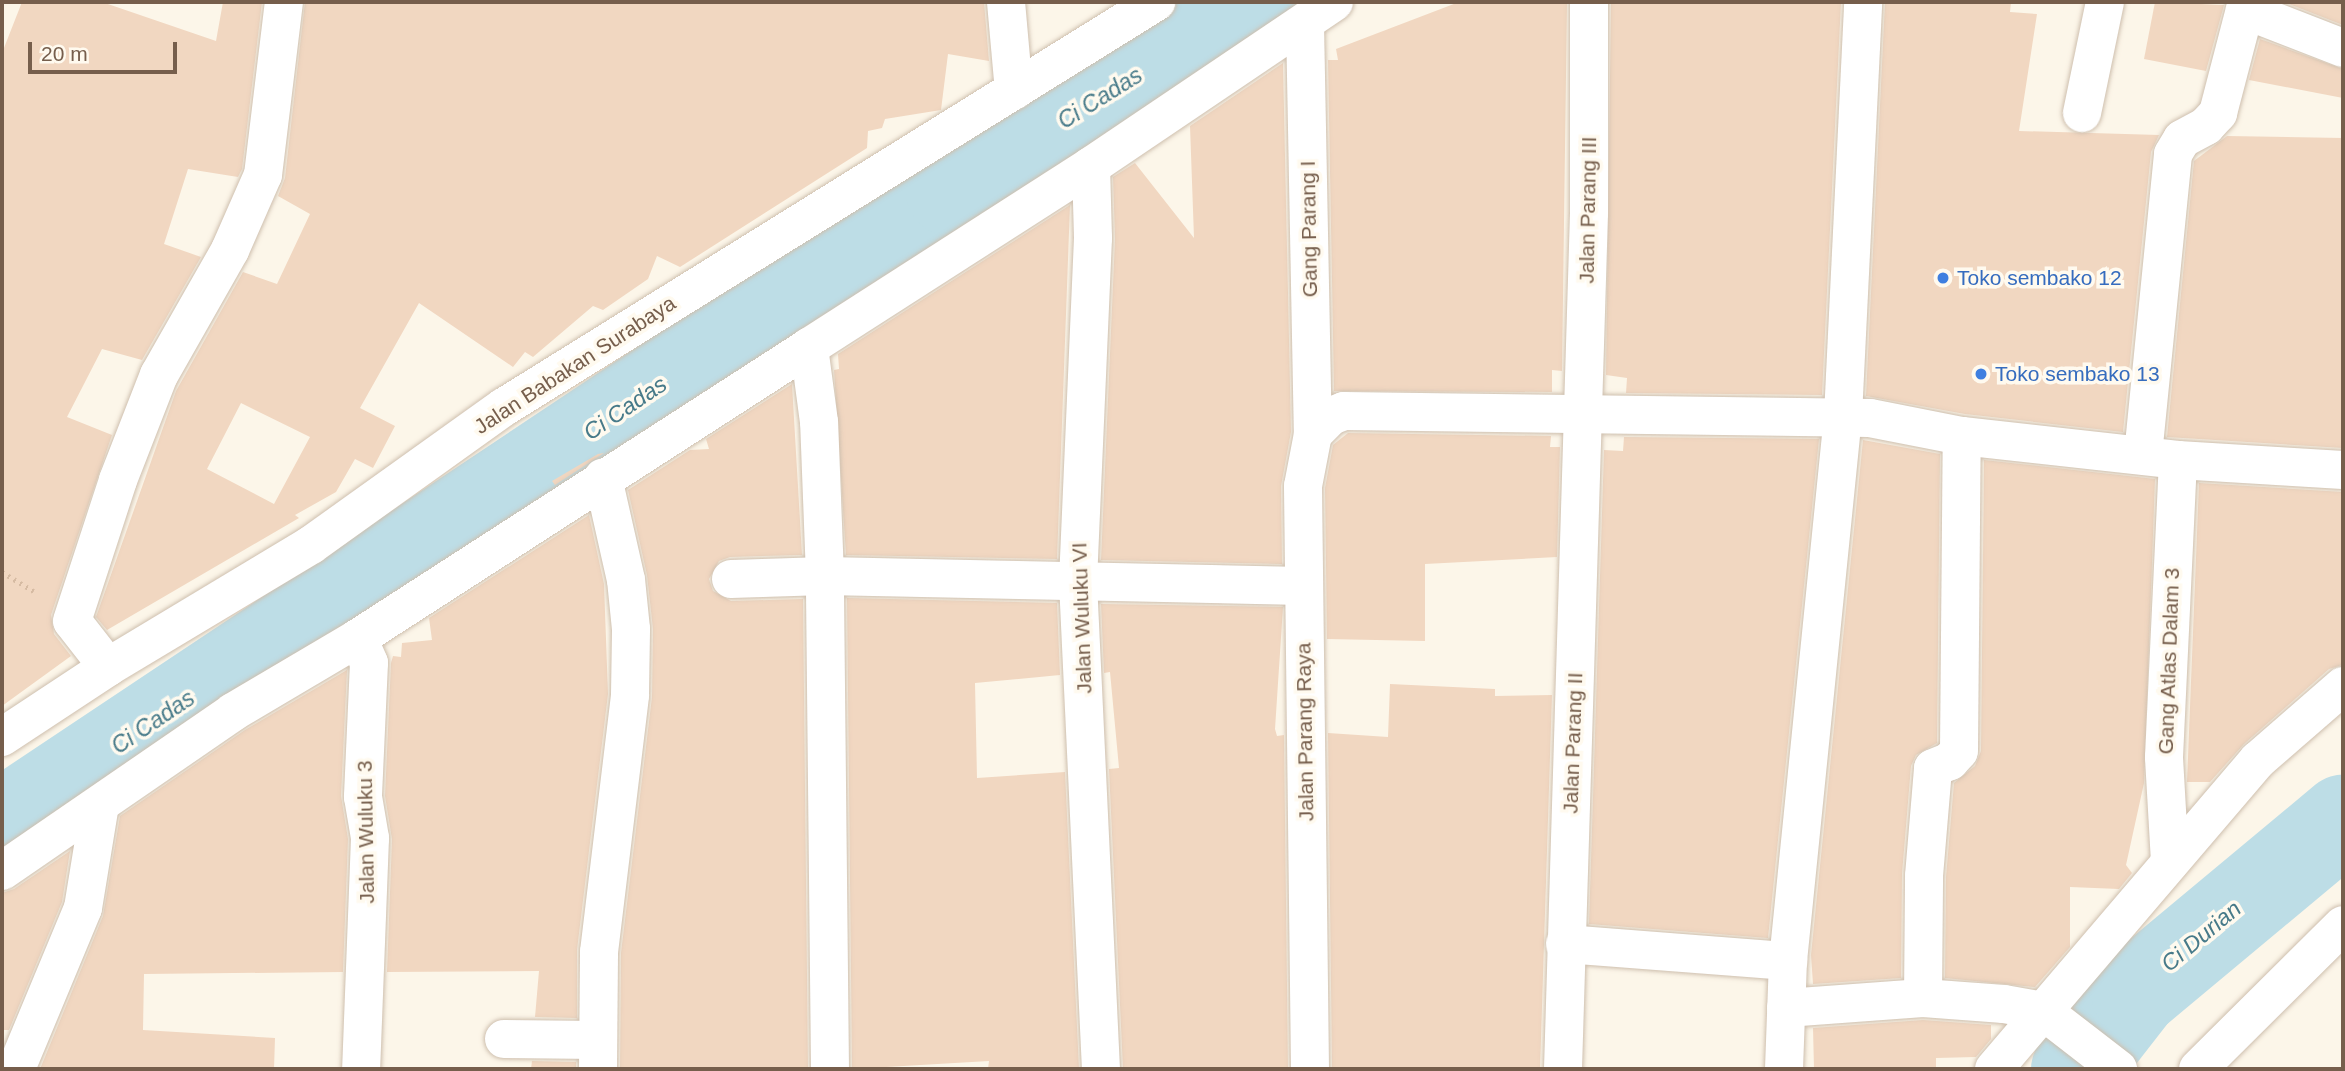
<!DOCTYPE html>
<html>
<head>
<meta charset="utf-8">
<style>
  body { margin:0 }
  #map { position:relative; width:2345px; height:1071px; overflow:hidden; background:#fcf6e9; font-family:Arial,sans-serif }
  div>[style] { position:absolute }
  .river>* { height:89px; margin:-44.5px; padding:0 44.5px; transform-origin:44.5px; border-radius:44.5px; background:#bddde6 }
  .building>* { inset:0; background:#f1d7c1 }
  .path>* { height:4.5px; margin-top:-2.25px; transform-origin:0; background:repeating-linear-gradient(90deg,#d6bba3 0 2px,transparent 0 7px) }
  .roads { filter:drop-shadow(0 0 2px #cebfae) drop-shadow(0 0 2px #cebfae) }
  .minor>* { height:38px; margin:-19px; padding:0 19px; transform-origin:19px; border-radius:19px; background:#fff }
  .dots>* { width:19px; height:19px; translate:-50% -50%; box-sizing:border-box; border:4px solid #fffaef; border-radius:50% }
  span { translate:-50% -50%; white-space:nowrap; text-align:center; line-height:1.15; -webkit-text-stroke:7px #fffaef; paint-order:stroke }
  .street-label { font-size:21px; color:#765e4c }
  .shop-label { font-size:21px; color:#366cbe }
  .left { translate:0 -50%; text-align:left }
  .water-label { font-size:23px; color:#477a89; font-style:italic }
  .frame { position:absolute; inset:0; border:4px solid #765e4c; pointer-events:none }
  .scale { position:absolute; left:28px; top:42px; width:149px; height:32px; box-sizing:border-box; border:4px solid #765e4c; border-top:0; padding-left:9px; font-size:21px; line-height:24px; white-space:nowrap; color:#765e4c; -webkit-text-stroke:5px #fffaef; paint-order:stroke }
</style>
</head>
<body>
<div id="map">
  <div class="river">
    <div style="left:2px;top:823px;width:1139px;rotate:-33.69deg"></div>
    <div style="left:950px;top:191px;width:358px;rotate:-31.9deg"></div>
    <div style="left:2075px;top:1069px;width:98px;rotate:-52.1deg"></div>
    <div style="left:2135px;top:992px;width:271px;rotate:-39.8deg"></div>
  </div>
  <div class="building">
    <div style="clip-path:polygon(22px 2px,102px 2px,216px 41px,223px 2px,262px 2px,242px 169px,238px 177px,188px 169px,164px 244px,201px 257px,142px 360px,102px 349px,67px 417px,112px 435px,51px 615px,54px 634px,71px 656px,2px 706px,2px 53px)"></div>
    <div style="clip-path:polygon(evenodd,305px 2px,984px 2px,989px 61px,948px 54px,941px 110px,885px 119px,882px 128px,868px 131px,867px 148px,680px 267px,657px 256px,648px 279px,603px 310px,593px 306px,533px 357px,525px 352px,513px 367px,419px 303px,360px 408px,395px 426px,373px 468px,355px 459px,336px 492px,295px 515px,299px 518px,107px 630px,96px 617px,176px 391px,243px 272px,277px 284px,310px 214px,278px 196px,285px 178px,305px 2px,241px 403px,310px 437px,274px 504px,207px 469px,241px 403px)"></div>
    <div style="clip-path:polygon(1459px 2px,1567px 2px,1562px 371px,1552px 370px,1552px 392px,1334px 391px,1328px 60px,1338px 60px,1336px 49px)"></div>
    <div style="clip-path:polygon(1611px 2px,1841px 2px,1822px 395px,1626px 393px,1627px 378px,1606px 375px)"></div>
    <div style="clip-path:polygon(1885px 2px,2011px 2px,2010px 12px,2037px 14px,2019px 131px,2159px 135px,2151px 152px,2123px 432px,1965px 414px,1866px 396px)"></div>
    <div style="clip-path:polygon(2155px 2px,2224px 5px,2206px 71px,2144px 59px)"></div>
    <div style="clip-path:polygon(2284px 2px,2343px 2px,2343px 25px)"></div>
    <div style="clip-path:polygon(2260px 39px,2343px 69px,2343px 98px,2249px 80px)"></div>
    <div style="clip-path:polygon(1283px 63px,1291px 432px,1281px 486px,1282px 564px,1101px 560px,1115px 239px,1113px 177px,1135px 163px,1194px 238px,1190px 126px)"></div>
    <div style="clip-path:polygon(2227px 136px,2343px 138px,2343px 448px,2167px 437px,2194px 161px)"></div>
    <div style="clip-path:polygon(1070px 205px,1057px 559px,846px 555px,834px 370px,839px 369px,838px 354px)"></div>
    <div style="clip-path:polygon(792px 384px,802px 555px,730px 557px,719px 561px,709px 579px,713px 591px,731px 601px,803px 599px,808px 1069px,620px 1069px,621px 953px,652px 697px,653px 629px,647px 575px,628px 490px,690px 450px,709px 449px,706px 439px)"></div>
    <div style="clip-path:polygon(1348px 433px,1551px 436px,1550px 447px,1560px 447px,1557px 557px,1425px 564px,1425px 641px,1327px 639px,1325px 488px,1333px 445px)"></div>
    <div style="clip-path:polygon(1624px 437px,1819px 439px,1768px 938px,1589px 924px,1604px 450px,1623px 451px)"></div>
    <div style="clip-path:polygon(1863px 440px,1940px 454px,1937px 743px,1916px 755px,1911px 766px,1902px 874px,1901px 978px,1813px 984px,1811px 955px)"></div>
    <div style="clip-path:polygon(604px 453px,555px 485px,552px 481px,598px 454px)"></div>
    <div style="clip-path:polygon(1984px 460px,2155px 479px,2144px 783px,2126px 865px,2132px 873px,2119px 889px,2070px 887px,2070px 947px,2035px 987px,1945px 978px,1946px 877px,1954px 783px,1975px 766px,1981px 751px)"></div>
    <div style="clip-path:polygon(2199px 483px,2343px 492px,2342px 665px,2329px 669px,2244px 744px,2210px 782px,2187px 782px)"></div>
    <div style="clip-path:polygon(589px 515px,604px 584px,608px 694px,577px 950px,577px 1018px,535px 1017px,539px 971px,387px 972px,392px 839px,385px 796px,391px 663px,393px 656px,401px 657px,402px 643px,432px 640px,429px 618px)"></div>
    <div style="clip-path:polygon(847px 598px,1057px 603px,1060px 675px,975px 683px,977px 778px,1065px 772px,1079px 1069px,988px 1069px,989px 1061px,852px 1069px)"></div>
    <div style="clip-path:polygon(1101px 604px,1283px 607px,1275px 729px,1277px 736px,1284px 735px,1288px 1069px,1123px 1069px,1109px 769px,1119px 768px,1110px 672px,1104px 673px)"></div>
    <div style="clip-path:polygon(347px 670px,341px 796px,348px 839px,343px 972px,144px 974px,143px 1030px,275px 1038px,274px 1069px,40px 1069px,103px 916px,120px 816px,245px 730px)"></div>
    <div style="clip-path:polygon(1390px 684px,1495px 689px,1495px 696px,1552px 695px,1540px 1069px,1332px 1069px,1328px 733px,1388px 737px)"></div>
    <div style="clip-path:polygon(70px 851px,62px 902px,9px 1030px,2px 1030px,2px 893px,14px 889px)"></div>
    <div style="clip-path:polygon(1923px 1020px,1991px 1025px,1991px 1039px,1976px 1057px,1936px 1058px,1936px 1069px,1814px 1069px,1813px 1028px)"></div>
    <div style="clip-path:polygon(532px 1061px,576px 1062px,576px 1069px,531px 1069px)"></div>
  </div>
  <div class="path">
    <div style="left:2px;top:572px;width:37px;rotate:31deg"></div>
  </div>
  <div class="roads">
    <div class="minor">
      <div style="left:1006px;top:2px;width:89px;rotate:84.9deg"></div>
      <div style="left:2245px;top:10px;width:105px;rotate:21.2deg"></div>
      <div style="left:1305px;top:24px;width:410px;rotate:88.9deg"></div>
      <div style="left:2082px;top:113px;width:113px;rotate:-78.3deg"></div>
      <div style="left:1091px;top:166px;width:72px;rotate:88.4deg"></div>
      <div style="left:1093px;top:238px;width:344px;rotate:92.5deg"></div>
      <div style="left:1078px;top:582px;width:488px;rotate:87.3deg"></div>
      <div style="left:2143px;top:455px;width:302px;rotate:-84.3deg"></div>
      <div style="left:2173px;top:154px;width:17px;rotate:-59deg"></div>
      <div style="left:2182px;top:139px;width:27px;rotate:-28deg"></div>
      <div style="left:2206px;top:126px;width:18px;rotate:-47deg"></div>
      <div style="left:2218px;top:113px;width:115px;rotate:-75.4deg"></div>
      <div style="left:731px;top:579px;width:94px;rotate:-1.8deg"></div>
      <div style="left:825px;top:576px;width:478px;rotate:1.2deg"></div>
      <div style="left:358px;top:638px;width:27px;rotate:66deg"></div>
      <div style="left:369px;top:663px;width:134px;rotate:92.6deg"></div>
      <div style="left:363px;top:797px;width:42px;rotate:80.3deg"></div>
      <div style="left:370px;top:838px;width:231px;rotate:92.2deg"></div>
      <div style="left:108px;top:667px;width:58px;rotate:-128deg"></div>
      <div style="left:72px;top:621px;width:148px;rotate:-71.9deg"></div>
      <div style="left:118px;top:480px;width:113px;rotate:-68.7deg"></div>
      <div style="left:159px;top:375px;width:144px;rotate:-60.4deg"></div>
      <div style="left:230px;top:250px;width:82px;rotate:-66.3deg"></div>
      <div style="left:263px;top:175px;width:174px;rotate:-83.1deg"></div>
      <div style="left:2px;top:737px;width:127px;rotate:-33.4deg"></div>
      <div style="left:108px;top:667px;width:237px;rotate:-31deg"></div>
      <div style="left:311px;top:545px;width:237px;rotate:-35.6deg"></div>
      <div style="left:504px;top:407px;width:768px;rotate:-31.85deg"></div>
      <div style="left:2170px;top:862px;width:105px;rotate:-93.3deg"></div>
      <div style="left:2164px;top:757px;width:297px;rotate:-87.3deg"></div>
      <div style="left:2px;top:871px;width:280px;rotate:-34.5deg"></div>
      <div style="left:233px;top:712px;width:145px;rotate:-30.6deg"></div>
      <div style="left:358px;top:638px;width:537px;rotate:-32.83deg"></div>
      <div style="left:1565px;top:944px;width:224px;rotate:4.4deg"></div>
      <div style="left:1923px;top:998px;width:122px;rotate:-89.5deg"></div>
      <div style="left:1924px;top:876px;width:108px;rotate:-85.2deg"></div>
      <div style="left:1933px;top:768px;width:18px;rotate:-22deg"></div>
      <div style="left:1950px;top:761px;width:13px;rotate:-48deg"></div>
      <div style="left:1959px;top:751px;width:315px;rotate:-89.5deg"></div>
      <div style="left:1786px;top:1008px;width:137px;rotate:-4.2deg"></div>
      <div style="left:1923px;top:998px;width:81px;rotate:4.2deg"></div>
      <div style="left:2004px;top:1004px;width:40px;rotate:10deg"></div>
      <div style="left:2043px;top:1011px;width:95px;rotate:37.7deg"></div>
      <div style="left:504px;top:1039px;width:94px;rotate:0.6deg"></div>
      <div style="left:16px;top:1069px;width:174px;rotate:-67.4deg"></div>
      <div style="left:83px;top:908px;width:105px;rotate:-80.7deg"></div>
      <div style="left:598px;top:1069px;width:117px;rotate:-89.5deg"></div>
      <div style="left:599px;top:952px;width:259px;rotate:-83.1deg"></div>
      <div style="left:630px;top:695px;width:66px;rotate:-89.1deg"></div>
      <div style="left:631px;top:629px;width:49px;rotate:-95.8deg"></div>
      <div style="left:626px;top:580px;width:105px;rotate:-102.7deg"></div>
      <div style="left:830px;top:1069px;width:493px;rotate:-90.6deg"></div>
      <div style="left:825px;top:576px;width:154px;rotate:-92.2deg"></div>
      <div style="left:819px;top:422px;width:76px;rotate:-97.6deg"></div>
      <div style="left:809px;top:347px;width:335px;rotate:-32.7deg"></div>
      <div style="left:1091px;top:166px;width:293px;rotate:-34deg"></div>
      <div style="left:1310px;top:1069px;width:583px;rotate:-90.69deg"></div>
      <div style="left:1303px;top:486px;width:53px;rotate:-79.1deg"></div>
      <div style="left:1313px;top:434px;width:25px;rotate:-45deg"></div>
      <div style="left:1331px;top:416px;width:14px;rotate:-21deg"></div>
      <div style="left:1344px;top:411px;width:526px;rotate:0.76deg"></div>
      <div style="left:1870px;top:418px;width:94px;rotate:11.1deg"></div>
      <div style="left:1962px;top:436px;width:217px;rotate:6.3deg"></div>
      <div style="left:2178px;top:460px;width:165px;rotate:3.5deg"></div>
      <div style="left:1563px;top:1069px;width:856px;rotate:-88.26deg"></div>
      <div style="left:1589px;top:213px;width:211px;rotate:-90deg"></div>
      <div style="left:1784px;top:1069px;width:108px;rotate:-87.9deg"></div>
      <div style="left:1788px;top:961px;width:548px;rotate:-84.24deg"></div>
      <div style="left:1843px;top:416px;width:414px;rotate:-87.2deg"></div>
      <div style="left:1994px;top:1069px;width:406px;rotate:-49.5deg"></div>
      <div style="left:2258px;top:760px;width:113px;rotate:-41deg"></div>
      <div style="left:2198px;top:1069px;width:204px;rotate:-44.8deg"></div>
    </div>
  </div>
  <div class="dots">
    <div style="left:1943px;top:278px;background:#3f7fe0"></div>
    <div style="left:1981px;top:374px;background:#3f7fe0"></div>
  </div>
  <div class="street-label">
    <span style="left:1588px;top:210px;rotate:-89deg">Jalan Parang III</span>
    <span style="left:1309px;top:229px;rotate:-91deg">Gang Parang I</span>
    <span style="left:575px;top:365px;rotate:-33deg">Jalan Babakan Surabaya</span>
    <span style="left:1082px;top:618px;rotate:-92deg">Jalan Wuluku VI</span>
    <span style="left:2169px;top:661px;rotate:-88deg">Gang Atlas Dalam 3</span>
    <span style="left:1305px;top:732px;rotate:-91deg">Jalan Parang Raya</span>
    <span style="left:1573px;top:743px;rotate:-88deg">Jalan Parang II</span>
    <span style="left:366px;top:832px;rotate:-91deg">Jalan Wuluku 3</span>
  </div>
  <div class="shop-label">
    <span class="left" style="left:1957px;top:278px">Toko sembako 12</span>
    <span class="left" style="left:1995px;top:374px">Toko sembako 13</span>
  </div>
  <div class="water-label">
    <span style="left:1100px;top:98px;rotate:-32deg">Ci Cadas</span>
    <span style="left:625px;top:408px;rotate:-34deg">Ci Cadas</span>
    <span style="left:153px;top:722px;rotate:-34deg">Ci Cadas</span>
    <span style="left:2201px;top:936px;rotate:-40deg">Ci Durian</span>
  </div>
  <div class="frame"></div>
  <div class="scale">20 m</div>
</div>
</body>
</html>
